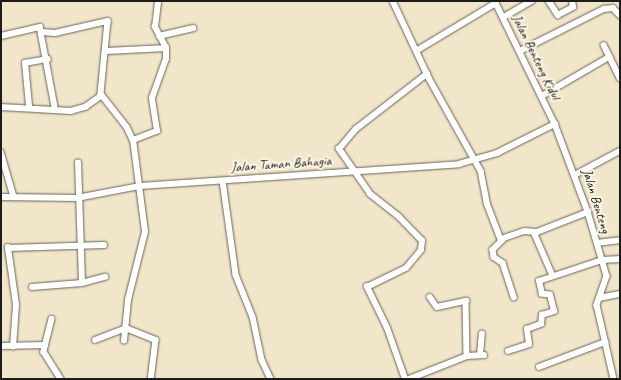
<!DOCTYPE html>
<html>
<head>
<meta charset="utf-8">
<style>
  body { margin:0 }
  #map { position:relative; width:621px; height:380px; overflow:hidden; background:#f2e6ca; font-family:Caveat,sans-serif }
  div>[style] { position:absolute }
  .roads { filter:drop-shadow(0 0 1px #676359) drop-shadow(0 0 1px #676359) }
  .minor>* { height:5.5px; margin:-2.75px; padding:0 2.75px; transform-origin:2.75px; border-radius:2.75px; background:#fff }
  span { translate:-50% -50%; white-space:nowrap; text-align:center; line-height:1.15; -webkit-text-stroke:4px #fcf5e5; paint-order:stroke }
  .street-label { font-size:14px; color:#1c1c1c }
  .frame { position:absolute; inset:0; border:2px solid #1c1c1c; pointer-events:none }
</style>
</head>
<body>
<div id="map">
  <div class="roads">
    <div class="minor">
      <div style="left:393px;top:1px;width:85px;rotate:64.9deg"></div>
      <div style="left:429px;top:78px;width:107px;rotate:60.8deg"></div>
      <div style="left:481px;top:171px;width:33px;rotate:79deg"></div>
      <div style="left:487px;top:203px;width:39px;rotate:69deg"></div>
      <div style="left:501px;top:239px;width:24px;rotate:-19deg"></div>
      <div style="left:524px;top:231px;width:13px;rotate:4deg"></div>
      <div style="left:537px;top:232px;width:55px;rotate:-21.4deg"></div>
      <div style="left:495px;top:1px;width:137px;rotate:64deg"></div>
      <div style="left:555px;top:124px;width:94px;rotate:69.4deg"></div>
      <div style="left:588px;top:212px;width:67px;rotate:73.5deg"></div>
      <div style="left:607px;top:276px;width:31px;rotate:109deg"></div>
      <div style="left:597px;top:305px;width:76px;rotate:77.1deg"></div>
      <div style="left:549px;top:1px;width:17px;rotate:57deg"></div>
      <div style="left:558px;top:15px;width:17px;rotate:-28deg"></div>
      <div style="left:573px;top:7px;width:6px;rotate:-99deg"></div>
      <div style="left:504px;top:17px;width:32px;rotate:-30deg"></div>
      <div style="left:42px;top:32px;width:13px;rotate:4deg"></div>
      <div style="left:55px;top:33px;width:54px;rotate:-12.8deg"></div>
      <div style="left:108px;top:21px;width:73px;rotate:95.5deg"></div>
      <div style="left:101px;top:94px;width:42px;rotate:51.8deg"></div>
      <div style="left:127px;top:127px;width:14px;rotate:65deg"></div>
      <div style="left:1px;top:36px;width:40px;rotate:-13deg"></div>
      <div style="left:40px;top:27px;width:81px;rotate:79.4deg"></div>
      <div style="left:159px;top:36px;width:35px;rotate:-13deg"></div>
      <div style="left:604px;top:45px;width:37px;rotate:64deg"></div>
      <div style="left:107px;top:51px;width:59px;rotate:-2.9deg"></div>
      <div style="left:416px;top:51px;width:93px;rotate:-31deg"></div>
      <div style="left:520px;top:51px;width:94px;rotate:-26.6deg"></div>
      <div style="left:604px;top:9px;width:9px;rotate:-6deg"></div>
      <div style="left:613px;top:8px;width:10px;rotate:45deg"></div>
      <div style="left:542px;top:96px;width:78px;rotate:-30.2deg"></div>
      <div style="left:29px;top:106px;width:43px;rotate:-95.3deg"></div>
      <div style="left:25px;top:63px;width:23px;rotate:-10deg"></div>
      <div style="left:1px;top:107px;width:70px;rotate:3.3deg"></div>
      <div style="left:71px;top:111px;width:15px;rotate:-16deg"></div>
      <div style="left:85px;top:107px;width:19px;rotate:-35deg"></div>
      <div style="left:1px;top:152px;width:47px;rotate:73.9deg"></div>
      <div style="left:575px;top:175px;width:51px;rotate:-28.1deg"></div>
      <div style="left:223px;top:181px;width:95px;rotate:82.1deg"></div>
      <div style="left:236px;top:275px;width:45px;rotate:68deg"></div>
      <div style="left:253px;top:317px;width:44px;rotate:78.2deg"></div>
      <div style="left:262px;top:360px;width:21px;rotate:65deg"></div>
      <div style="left:1px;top:197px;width:76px;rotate:0.8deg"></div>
      <div style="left:77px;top:198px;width:64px;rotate:-10.8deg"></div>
      <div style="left:140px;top:186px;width:320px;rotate:-3.9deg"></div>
      <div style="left:459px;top:164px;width:40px;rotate:-16deg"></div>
      <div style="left:497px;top:153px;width:65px;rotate:-26.6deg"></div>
      <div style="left:534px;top:232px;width:48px;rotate:66.6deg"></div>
      <div style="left:503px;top:240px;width:14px;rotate:135deg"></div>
      <div style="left:493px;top:250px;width:7px;rotate:82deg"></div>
      <div style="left:494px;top:257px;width:11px;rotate:34deg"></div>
      <div style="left:503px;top:263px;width:36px;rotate:72deg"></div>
      <div style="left:597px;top:243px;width:23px;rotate:-7deg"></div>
      <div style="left:82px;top:283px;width:24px;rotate:-15deg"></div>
      <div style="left:32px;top:287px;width:50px;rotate:-4.6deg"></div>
      <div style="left:82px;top:283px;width:120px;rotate:-91.9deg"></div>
      <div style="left:430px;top:297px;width:12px;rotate:55deg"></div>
      <div style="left:437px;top:307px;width:30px;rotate:-12deg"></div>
      <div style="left:466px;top:301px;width:55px;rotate:89deg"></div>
      <div style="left:599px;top:298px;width:21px;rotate:-11deg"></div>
      <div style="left:52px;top:319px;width:34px;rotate:104deg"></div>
      <div style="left:44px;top:352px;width:32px;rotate:58deg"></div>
      <div style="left:95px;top:340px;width:33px;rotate:-21deg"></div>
      <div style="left:126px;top:328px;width:32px;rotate:22deg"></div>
      <div style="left:156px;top:340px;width:39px;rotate:97deg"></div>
      <div style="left:124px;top:341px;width:41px;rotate:-84.4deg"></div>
      <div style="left:128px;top:300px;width:70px;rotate:-76deg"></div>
      <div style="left:145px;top:232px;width:93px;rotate:-97.4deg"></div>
      <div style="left:133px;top:140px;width:26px;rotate:-21deg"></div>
      <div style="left:157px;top:131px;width:33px;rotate:-99deg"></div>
      <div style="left:152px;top:98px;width:41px;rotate:-70.3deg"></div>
      <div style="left:166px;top:59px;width:11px;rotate:-90deg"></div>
      <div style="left:166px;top:48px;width:24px;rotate:-118deg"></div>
      <div style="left:155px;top:27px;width:26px;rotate:-83deg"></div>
      <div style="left:1px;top:346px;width:44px;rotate:-1.3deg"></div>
      <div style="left:13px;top:347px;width:42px;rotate:-85.9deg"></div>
      <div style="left:16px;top:305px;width:58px;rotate:-98deg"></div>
      <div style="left:8px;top:248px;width:96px;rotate:-1.8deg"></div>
      <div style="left:508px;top:351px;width:22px;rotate:-18deg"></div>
      <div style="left:529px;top:344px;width:15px;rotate:-98deg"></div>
      <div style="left:527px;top:329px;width:15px;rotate:-20deg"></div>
      <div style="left:541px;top:324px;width:9px;rotate:-84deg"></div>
      <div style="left:542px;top:315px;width:13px;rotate:-18deg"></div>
      <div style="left:554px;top:311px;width:16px;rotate:-104deg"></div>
      <div style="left:550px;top:295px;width:8px;rotate:-173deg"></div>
      <div style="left:542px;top:294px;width:13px;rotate:-103deg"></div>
      <div style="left:539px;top:281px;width:66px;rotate:-18.4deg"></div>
      <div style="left:602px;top:260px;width:18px;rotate:-3deg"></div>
      <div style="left:480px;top:355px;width:21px;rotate:-85deg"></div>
      <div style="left:539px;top:367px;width:71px;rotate:-20.7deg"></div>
      <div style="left:405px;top:379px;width:54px;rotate:-109.4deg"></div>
      <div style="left:387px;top:328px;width:46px;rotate:-116deg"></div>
      <div style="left:367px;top:287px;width:43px;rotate:-26deg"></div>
      <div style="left:406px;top:268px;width:23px;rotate:-50deg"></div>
      <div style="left:421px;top:250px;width:9px;rotate:-84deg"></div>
      <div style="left:422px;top:241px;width:33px;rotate:-134deg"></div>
      <div style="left:399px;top:217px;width:37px;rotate:-142deg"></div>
      <div style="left:370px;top:194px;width:55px;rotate:-124.6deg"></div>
      <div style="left:339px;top:149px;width:26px;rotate:-50deg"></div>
      <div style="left:356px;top:129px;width:90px;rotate:-37.8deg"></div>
      <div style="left:409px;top:379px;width:62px;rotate:-21.6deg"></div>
      <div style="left:467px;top:356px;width:17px;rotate:-3deg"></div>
    </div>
  </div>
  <div class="street-label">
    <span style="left:536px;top:57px;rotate:64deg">Jalan Benteng Kidul</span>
    <span style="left:281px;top:164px;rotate:-4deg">Jalan Taman Bahagia</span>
    <span style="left:596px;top:201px;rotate:73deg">Jalan Benteng</span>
  </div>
  <div class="frame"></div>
</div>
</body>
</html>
